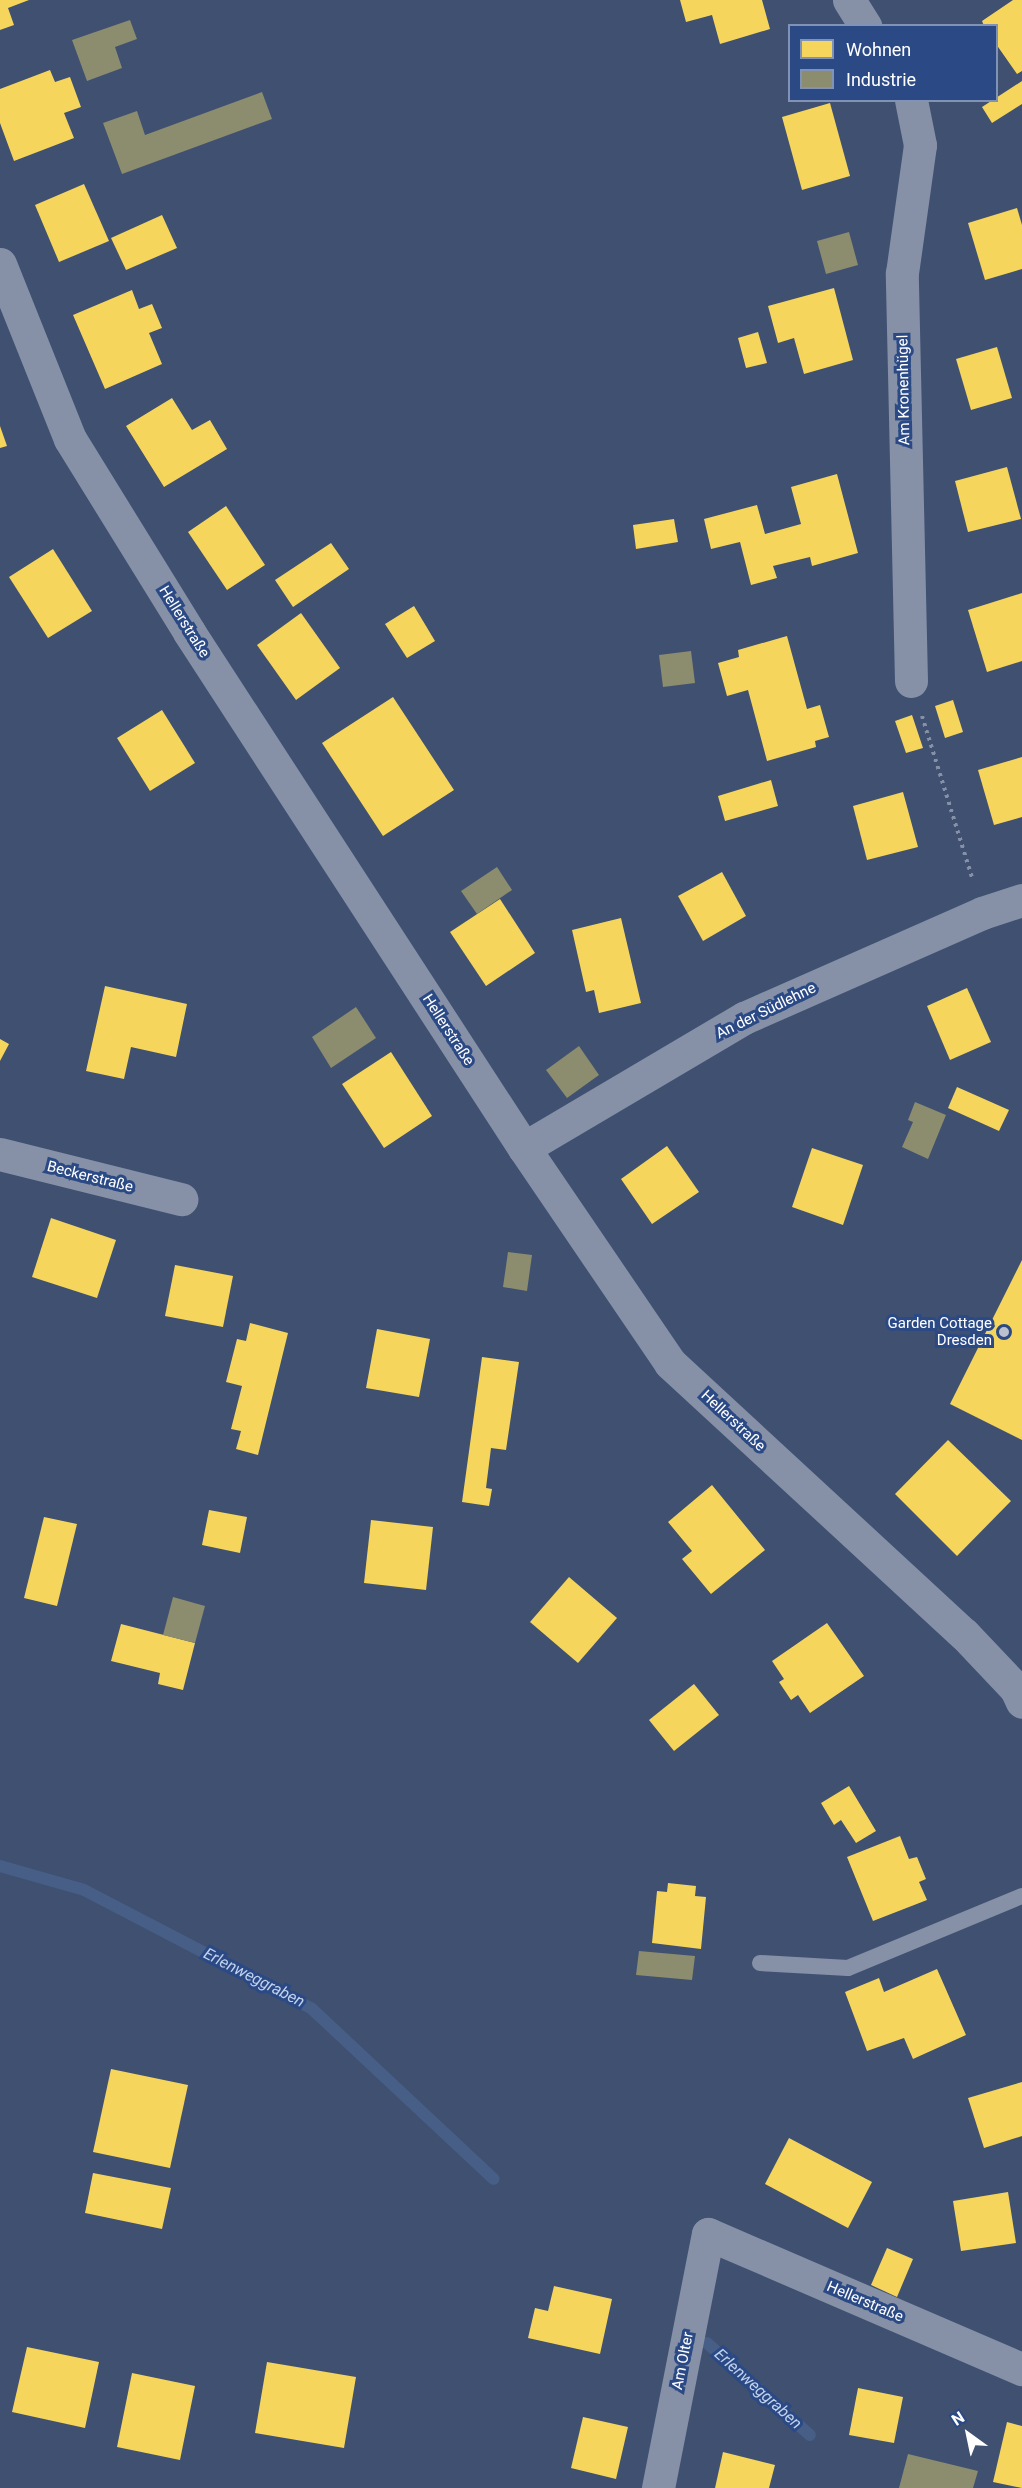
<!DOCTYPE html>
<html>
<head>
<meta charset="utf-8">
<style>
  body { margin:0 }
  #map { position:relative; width:1022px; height:2488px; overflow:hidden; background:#3f5071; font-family:Roboto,sans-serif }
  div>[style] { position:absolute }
  .homes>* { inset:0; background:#f6d55c }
  .industry>* { inset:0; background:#8c8c6e }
  .stream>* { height:12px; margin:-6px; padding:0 6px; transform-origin:6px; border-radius:6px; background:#475e87 }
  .path>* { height:4px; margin-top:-2px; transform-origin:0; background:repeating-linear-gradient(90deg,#8691a7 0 3px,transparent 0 7.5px) }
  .service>* { height:16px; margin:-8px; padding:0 8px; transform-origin:8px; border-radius:8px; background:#8691a7 }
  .minor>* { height:33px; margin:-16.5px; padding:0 16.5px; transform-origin:16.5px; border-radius:16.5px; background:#8691a7 }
  .dots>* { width:16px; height:16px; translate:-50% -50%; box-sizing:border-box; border:3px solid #2b4a85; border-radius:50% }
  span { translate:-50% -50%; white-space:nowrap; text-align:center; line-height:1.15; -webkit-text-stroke:6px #2b4a85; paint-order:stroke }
  .street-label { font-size:15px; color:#fff }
  .poi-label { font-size:15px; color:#fff }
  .right { translate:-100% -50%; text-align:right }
  .water-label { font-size:16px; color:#c1d2ee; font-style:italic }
  .legend { position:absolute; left:788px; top:24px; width:210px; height:78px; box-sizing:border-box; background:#2b4a85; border:2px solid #8092b6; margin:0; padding:8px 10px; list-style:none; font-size:18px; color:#fff }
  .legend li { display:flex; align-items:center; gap:12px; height:30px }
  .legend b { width:30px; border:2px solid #8092b6 }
  .north { position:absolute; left:938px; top:2404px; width:60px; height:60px; -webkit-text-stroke:4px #2b4a85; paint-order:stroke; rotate:327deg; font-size:16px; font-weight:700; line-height:24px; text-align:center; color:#fff }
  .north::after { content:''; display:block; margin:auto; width:21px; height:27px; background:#fff; clip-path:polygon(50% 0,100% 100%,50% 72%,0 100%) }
</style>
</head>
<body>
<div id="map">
  <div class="homes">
    <div style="clip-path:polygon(0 0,29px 0,8px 8px,14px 25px,0 30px)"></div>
    <div style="clip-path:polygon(680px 0,762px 0,770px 29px,720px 44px,712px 15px,686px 22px)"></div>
    <div style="clip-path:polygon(1013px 0,1022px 0,1022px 71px,1017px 74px,996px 44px,996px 26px,984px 26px,982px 21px)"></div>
    <div style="clip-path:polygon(50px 70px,55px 82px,70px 77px,81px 107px,64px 113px,74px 138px,14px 161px,0 123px,0 89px)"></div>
    <div style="clip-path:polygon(1022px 81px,1022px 104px,992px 123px,982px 107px)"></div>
    <div style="clip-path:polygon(830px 103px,850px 176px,802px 190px,782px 117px)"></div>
    <div style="clip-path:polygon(84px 184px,109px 241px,59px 262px,35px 205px)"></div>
    <div style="clip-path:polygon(1017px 208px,1022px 225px,1022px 269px,985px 280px,968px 223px)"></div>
    <div style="clip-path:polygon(162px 215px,177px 248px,126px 270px,111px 238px)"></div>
    <div style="clip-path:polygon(834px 288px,853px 360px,804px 374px,794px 338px,778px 343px,768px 306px)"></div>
    <div style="clip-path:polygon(132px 290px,139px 309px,152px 304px,162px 328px,149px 333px,162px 364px,105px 389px,73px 315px)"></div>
    <div style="clip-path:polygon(758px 332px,767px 363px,746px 368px,738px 338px)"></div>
    <div style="clip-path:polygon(997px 347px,1012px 398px,971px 410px,956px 359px)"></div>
    <div style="clip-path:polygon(172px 398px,192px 430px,210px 420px,227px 449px,164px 487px,126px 426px)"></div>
    <div style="clip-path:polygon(0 426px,7px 446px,0 448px)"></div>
    <div style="clip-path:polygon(1007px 467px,1021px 519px,968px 532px,955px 481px)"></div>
    <div style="clip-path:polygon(837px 474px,858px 553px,812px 566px,810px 557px,773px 566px,777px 578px,751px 585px,740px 542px,711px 549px,704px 519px,757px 505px,765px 534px,801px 524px,791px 487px)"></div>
    <div style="clip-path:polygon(226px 506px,265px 565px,227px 590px,188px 532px)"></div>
    <div style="clip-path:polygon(674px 519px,678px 542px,636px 549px,633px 525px)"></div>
    <div style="clip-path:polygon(331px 543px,349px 569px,293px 607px,275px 580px)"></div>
    <div style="clip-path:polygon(53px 549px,92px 611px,48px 638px,9px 577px)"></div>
    <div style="clip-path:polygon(1022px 593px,1022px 661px,987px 672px,968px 610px)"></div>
    <div style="clip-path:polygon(414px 606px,435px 641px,407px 658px,385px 624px)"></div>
    <div style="clip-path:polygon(301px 613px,340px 668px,296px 700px,257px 645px)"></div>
    <div style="clip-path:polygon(787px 636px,807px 709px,820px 705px,829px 737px,815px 741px,816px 747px,767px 761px,748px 690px,727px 696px,718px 663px,739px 657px,738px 650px)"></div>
    <div style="clip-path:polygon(393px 697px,454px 790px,383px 836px,322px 743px)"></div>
    <div style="clip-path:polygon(953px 700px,963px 732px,945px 738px,935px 706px)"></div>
    <div style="clip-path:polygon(162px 710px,195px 763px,150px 791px,117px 738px)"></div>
    <div style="clip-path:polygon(912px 715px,923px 748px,906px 753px,895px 721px)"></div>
    <div style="clip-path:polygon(1022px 757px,1022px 817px,994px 825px,978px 770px)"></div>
    <div style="clip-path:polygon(771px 780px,778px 806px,725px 821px,718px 796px)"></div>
    <div style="clip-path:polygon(903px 792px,918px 847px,867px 860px,853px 806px)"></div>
    <div style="clip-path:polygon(722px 872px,746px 916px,703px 941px,678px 896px)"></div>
    <div style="clip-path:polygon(500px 899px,535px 953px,486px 986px,450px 932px)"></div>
    <div style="clip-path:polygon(621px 918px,641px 1003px,599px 1013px,594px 990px,586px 992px,572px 930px)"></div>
    <div style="clip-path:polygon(105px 986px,187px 1004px,176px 1057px,131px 1047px,124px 1079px,86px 1071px)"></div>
    <div style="clip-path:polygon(967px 988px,991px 1042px,950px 1060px,927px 1006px)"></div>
    <div style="clip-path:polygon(0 1039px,9px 1044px,0 1061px)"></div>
    <div style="clip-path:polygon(391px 1052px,432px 1116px,384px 1148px,342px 1084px)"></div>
    <div style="clip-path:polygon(957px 1087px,1009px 1110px,999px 1131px,948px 1108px)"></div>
    <div style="clip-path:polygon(667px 1146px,699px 1192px,652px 1224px,621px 1179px)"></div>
    <div style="clip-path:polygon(812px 1148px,863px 1165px,843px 1225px,792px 1207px)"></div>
    <div style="clip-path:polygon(51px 1218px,116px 1240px,97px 1298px,32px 1277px)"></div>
    <div style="clip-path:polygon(1022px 1260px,1022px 1440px,950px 1404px)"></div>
    <div style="clip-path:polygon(175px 1265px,233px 1276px,223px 1327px,165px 1316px)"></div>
    <div style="clip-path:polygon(250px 1323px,288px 1333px,258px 1455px,236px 1449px,241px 1431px,231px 1429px,242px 1386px,226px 1382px,237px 1339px,246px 1341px)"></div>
    <div style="clip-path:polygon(377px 1329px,430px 1339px,419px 1397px,366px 1388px)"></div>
    <div style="clip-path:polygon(482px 1357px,519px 1362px,506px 1450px,491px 1448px,486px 1488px,492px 1489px,489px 1506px,462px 1502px)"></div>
    <div style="clip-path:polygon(948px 1440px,1011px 1501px,957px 1556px,895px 1494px)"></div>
    <div style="clip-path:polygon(712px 1485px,765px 1550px,711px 1594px,682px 1559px,692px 1551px,668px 1522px)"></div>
    <div style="clip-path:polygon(209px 1510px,247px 1517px,240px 1553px,202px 1545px)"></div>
    <div style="clip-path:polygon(44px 1517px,77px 1524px,57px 1606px,24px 1598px)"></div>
    <div style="clip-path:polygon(371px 1520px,433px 1527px,426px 1590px,364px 1583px)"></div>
    <div style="clip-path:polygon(569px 1577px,617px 1618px,578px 1663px,530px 1622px)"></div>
    <div style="clip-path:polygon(827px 1623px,864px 1676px,810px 1713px,798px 1695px,791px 1700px,779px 1682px,784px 1679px,772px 1661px)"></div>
    <div style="clip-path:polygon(121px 1624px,195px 1643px,183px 1690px,158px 1684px,160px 1673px,111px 1661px)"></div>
    <div style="clip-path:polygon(694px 1684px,719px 1715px,674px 1751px,649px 1720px)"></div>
    <div style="clip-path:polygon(849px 1786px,876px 1831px,856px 1843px,841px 1820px,834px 1825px,821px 1803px)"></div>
    <div style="clip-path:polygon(900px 1836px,909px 1859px,917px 1857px,926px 1879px,919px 1882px,927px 1900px,873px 1921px,847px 1857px)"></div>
    <div style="clip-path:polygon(668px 1883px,696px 1886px,695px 1896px,706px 1897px,701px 1949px,652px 1943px,657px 1891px,667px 1892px)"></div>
    <div style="clip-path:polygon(937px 1969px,966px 2035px,913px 2059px,904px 2038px,867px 2051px,845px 1992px,879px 1978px,884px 1992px)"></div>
    <div style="clip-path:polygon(111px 2069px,188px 2085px,170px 2168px,93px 2152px)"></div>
    <div style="clip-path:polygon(1022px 2082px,1022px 2136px,984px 2148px,968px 2098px)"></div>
    <div style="clip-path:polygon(789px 2138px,872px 2182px,848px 2228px,765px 2184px)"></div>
    <div style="clip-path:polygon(93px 2173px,171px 2188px,162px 2229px,85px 2213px)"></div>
    <div style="clip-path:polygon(1008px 2192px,1016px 2243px,961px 2251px,953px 2201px)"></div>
    <div style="clip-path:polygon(887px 2248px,913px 2259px,897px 2297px,871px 2285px)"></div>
    <div style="clip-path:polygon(554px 2286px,612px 2299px,600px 2354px,528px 2338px,535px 2308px,548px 2311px)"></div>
    <div style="clip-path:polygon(27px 2347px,99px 2362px,85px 2428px,12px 2412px)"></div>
    <div style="clip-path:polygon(267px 2362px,356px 2377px,344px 2448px,255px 2433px)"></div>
    <div style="clip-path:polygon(132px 2373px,195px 2386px,180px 2460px,117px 2447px)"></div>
    <div style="clip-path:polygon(858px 2388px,903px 2397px,894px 2443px,849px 2435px)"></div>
    <div style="clip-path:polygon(583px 2417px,628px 2427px,616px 2479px,571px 2468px)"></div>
    <div style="clip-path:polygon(1007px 2422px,1022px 2426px,1022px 2488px,993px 2482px)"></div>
    <div style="clip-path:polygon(723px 2452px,775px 2465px,769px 2488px,715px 2488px)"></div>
  </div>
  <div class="industry">
    <div style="clip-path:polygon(130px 20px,137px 39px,115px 47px,122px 68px,87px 81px,72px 40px)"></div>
    <div style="clip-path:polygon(262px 92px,272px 119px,122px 174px,103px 123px,137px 111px,145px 135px)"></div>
    <div style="clip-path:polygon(849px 232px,858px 265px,826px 274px,817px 241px)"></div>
    <div style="clip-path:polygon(691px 651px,695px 683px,663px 687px,659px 655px)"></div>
    <div style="clip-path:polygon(497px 867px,512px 890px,477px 914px,461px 891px)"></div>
    <div style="clip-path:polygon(356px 1007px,376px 1038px,331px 1068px,312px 1037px)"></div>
    <div style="clip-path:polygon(579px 1046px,599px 1075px,567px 1098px,546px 1070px)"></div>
    <div style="clip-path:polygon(915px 1102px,946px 1115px,928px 1159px,902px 1147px,913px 1122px,908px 1120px)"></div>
    <div style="clip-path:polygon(508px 1252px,532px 1255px,527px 1291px,503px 1287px)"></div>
    <div style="clip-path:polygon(173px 1597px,205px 1606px,195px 1643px,163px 1635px)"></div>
    <div style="clip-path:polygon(639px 1951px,695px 1956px,692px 1980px,636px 1975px)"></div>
    <div style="clip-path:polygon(908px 2454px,978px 2471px,973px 2488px,899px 2488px)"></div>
  </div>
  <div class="stream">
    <div style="left:0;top:1866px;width:87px;rotate:15.9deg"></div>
    <div style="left:84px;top:1890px;width:256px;rotate:27.5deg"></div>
    <div style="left:311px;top:2008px;width:250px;rotate:43.1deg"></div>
    <div style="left:707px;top:2343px;width:138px;rotate:41.8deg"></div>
  </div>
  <div class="path">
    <div style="left:922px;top:716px;width:170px;rotate:72.8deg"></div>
  </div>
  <div class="service">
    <div style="left:760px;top:1963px;width:88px;rotate:3.3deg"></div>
    <div style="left:848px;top:1968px;width:188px;rotate:-22.5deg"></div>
  </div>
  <div class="minor">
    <div style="left:849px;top:0;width:31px;rotate:58deg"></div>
    <div style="left:0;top:264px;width:188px;rotate:68.2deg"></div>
    <div style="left:70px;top:439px;width:227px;rotate:58.3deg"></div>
    <div style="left:189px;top:632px;width:615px;rotate:57.01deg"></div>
    <div style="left:524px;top:1148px;width:260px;rotate:55.8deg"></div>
    <div style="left:670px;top:1363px;width:400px;rotate:42.7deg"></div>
    <div style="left:964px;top:1634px;width:76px;rotate:46.6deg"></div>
    <div style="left:1016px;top:1689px;width:14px;rotate:65deg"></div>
    <div style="left:911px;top:681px;width:408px;rotate:-91.3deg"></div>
    <div style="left:902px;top:273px;width:129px;rotate:-82deg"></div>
    <div style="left:920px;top:145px;width:46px;rotate:-101.3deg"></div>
    <div style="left:524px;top:1148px;width:256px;rotate:-30.6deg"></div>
    <div style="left:744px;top:1018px;width:260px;rotate:-23.8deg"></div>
    <div style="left:982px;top:913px;width:42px;rotate:-18deg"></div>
    <div style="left:0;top:1154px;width:187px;rotate:14deg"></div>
    <div style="left:658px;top:2488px;width:259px;rotate:-78.9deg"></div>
    <div style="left:708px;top:2234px;width:342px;rotate:23.3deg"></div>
  </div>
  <div class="dots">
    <div style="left:1004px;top:1332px;background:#bcc2cd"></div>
  </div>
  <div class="street-label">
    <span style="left:904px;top:390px;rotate:-91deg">Am Kronenhügel</span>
    <span style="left:184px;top:622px;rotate:58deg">Hellerstraße</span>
    <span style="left:766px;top:1011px;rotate:-26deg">An der Südlehne</span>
    <span style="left:448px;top:1030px;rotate:57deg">Hellerstraße</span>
    <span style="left:90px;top:1177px;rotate:14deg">Beckerstraße</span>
    <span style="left:733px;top:1421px;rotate:43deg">Hellerstraße</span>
    <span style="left:865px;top:2302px;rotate:23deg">Hellerstraße</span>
    <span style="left:683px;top:2361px;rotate:-79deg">Am Olter</span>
  </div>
  <div class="poi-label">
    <span class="right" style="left:992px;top:1332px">Garden Cottage<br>Dresden</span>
  </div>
  <div class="water-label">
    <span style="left:254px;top:1978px;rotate:27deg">Erlenweggraben</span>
    <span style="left:758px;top:2389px;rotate:42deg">Erlenweggraben</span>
  </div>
  <ul class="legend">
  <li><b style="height:16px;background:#f6d55c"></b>Wohnen</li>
  <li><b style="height:16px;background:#8c8c6e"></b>Industrie</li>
  </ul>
  <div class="north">N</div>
</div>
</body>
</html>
